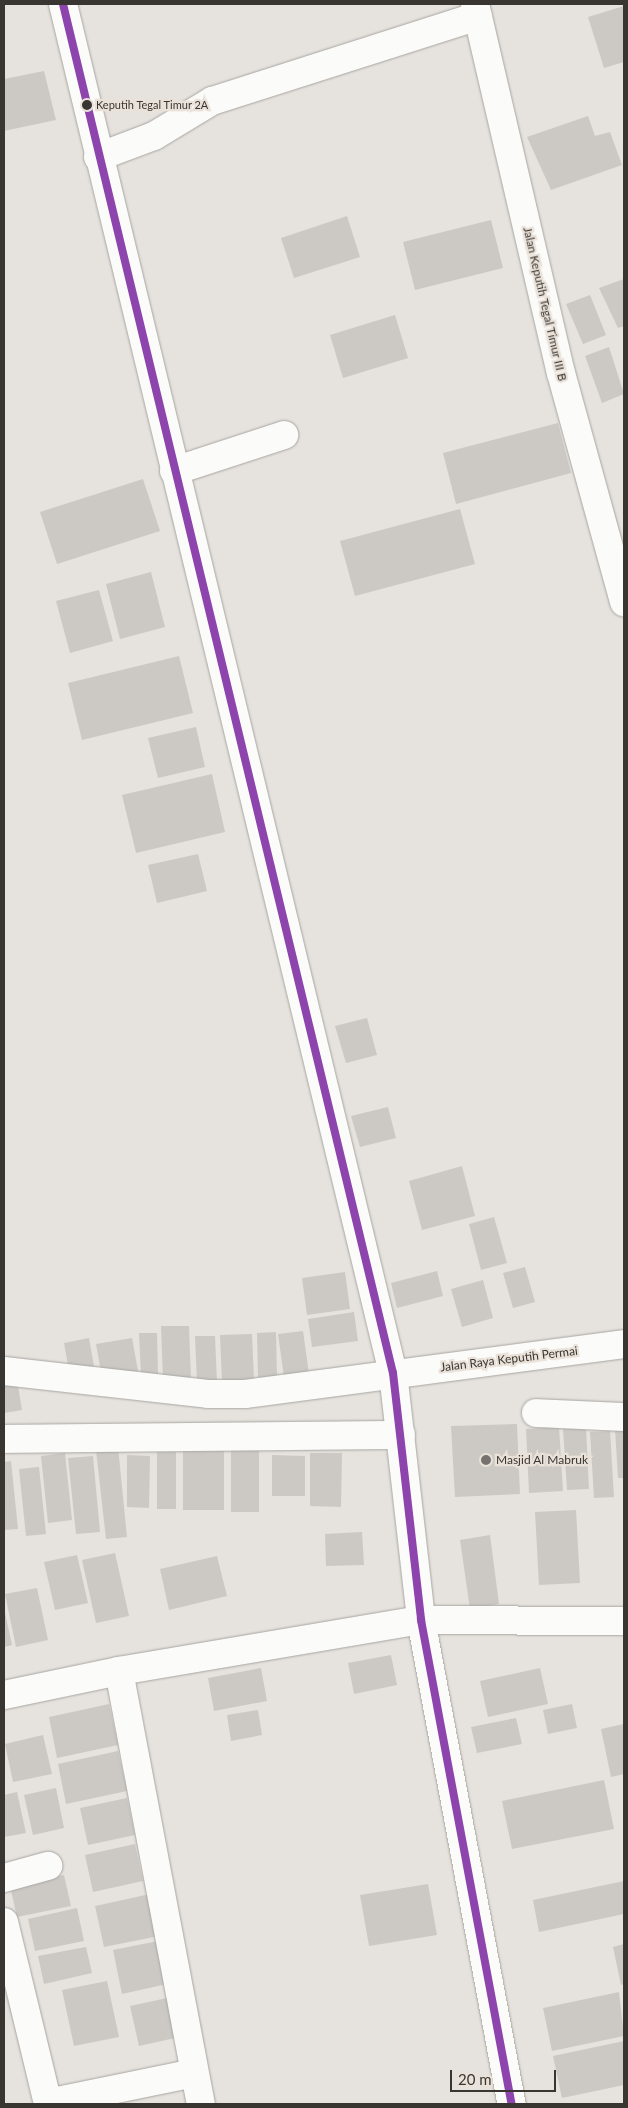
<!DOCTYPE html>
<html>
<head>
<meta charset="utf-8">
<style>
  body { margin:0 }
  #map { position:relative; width:628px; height:2108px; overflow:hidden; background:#e6e2dd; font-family:Lato,sans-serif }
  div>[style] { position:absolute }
  .building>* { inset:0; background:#ccc9c5 }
  .roads { filter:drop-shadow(0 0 1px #a8a6a2) drop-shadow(0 0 1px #a8a6a2) }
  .minor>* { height:28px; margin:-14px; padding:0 14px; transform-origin:14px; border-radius:14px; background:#fbfbfa }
  .bus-1>* { height:8px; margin:-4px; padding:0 4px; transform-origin:4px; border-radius:4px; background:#8e44ad }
  .dots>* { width:14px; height:14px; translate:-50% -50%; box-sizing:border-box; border:2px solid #eae2d9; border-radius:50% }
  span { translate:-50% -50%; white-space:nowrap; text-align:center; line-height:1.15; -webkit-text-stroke:4.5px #eae2d9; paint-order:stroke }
  .bus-label { font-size:11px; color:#393632 }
  .left { translate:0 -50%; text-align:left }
  .street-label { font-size:12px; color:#393632 }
  .poi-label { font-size:12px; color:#393632 }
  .frame { position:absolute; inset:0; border:5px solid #393632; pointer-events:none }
  .scale { position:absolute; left:450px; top:2070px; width:106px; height:22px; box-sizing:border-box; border:2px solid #393632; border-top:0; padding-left:6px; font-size:15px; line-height:18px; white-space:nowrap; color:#393632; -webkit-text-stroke:4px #eae2d9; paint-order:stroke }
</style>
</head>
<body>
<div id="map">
  <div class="building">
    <div style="clip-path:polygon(624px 6px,624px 62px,604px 68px,588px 17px)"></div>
    <div style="clip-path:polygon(44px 71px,56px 120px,4px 131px,4px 79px)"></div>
    <div style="clip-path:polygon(588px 116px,595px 136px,610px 132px,622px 165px,551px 190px,527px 137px)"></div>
    <div style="clip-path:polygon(347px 216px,360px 257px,294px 278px,281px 238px)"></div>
    <div style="clip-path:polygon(491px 220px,503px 268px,415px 290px,403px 242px)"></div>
    <div style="clip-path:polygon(624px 279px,624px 326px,618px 328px,599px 288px)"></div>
    <div style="clip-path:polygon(590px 295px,606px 335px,583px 344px,566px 304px)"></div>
    <div style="clip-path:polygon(395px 315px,408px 358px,343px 378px,330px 335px)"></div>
    <div style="clip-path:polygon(609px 347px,624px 394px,602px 403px,585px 356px)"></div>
    <div style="clip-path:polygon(558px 423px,571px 473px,456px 504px,443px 453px)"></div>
    <div style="clip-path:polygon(143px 479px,160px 531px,57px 564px,40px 512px)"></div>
    <div style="clip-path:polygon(460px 509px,475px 564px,355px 596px,340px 541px)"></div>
    <div style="clip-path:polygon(151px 572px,165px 627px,120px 639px,106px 584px)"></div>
    <div style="clip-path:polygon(99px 590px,113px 641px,70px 653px,56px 601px)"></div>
    <div style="clip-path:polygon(179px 656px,193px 713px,82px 740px,68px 683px)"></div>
    <div style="clip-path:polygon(196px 727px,205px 767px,158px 778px,148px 738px)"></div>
    <div style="clip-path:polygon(212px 774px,225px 832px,136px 853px,122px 795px)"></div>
    <div style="clip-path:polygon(198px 854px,207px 891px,157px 903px,148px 865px)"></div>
    <div style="clip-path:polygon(367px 1018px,377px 1055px,346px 1063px,335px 1026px)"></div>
    <div style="clip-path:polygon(388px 1107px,396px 1138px,360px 1147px,351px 1116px)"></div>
    <div style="clip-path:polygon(462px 1166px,475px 1216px,422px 1230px,409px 1181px)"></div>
    <div style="clip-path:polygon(494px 1217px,507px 1263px,481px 1270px,469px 1224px)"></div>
    <div style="clip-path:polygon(525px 1267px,535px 1302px,513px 1308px,503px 1273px)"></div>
    <div style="clip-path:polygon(437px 1271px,443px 1296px,397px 1308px,391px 1283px)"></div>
    <div style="clip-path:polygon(345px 1272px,350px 1309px,307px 1315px,302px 1278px)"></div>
    <div style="clip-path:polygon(483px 1280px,493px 1318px,462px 1327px,451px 1289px)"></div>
    <div style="clip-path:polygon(354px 1312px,358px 1341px,312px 1347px,308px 1319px)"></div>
    <div style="clip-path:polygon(161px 1326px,189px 1326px,191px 1379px,163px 1379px)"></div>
    <div style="clip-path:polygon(303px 1331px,309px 1374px,284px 1377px,278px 1334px)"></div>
    <div style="clip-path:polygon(276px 1332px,277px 1376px,258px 1377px,257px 1333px)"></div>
    <div style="clip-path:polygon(139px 1333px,157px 1333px,158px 1374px,141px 1375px)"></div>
    <div style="clip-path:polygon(252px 1334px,254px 1381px,222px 1382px,220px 1335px)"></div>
    <div style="clip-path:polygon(195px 1336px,215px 1336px,217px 1383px,197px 1383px)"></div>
    <div style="clip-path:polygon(89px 1338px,95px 1372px,70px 1376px,64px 1343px)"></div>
    <div style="clip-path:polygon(132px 1338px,138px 1371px,102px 1377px,96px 1344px)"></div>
    <div style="clip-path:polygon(17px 1380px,22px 1410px,4px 1413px,4px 1382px)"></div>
    <div style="clip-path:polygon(517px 1424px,520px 1494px,455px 1497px,451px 1426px)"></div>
    <div style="clip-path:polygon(559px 1427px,563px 1491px,529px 1493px,526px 1429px)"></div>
    <div style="clip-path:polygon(586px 1428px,589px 1489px,567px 1490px,563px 1429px)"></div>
    <div style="clip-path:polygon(615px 1428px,624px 1428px,624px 1478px,618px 1478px)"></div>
    <div style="clip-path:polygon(610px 1431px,614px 1497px,594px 1498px,590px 1432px)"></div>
    <div style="clip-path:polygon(231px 1446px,259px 1446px,259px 1512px,231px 1512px)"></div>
    <div style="clip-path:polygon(118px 1447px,127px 1537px,106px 1539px,96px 1450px)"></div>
    <div style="clip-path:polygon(183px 1447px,224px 1447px,224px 1510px,183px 1510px)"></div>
    <div style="clip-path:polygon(157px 1452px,176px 1452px,176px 1509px,157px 1509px)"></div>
    <div style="clip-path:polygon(65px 1453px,72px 1520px,48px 1523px,41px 1456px)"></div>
    <div style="clip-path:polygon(310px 1453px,342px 1453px,341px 1507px,310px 1506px)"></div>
    <div style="clip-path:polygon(127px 1455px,150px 1456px,149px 1508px,127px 1507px)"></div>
    <div style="clip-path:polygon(272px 1455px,305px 1456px,305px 1496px,272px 1496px)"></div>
    <div style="clip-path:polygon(93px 1456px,100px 1532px,76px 1534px,68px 1458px)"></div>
    <div style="clip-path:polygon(11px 1461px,18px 1529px,4px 1530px,4px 1462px)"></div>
    <div style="clip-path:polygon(39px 1467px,46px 1534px,26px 1536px,19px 1469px)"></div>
    <div style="clip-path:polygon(576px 1510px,580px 1583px,539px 1585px,535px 1512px)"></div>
    <div style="clip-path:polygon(362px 1532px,364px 1565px,326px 1566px,325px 1534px)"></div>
    <div style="clip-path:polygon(490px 1535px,499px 1604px,470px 1609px,460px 1540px)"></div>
    <div style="clip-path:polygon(115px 1553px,129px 1616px,96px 1623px,82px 1560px)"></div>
    <div style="clip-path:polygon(77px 1555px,88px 1603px,55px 1610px,44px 1562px)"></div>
    <div style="clip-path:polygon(217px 1556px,227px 1596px,169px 1610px,160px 1569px)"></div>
    <div style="clip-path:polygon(37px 1588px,48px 1640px,16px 1647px,5px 1594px)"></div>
    <div style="clip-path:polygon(4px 1608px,12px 1645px,4px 1647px)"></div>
    <div style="clip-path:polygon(391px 1655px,397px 1685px,354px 1694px,348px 1663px)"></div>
    <div style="clip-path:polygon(261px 1668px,267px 1701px,214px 1711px,208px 1678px)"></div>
    <div style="clip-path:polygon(540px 1668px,548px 1704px,488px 1717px,480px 1681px)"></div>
    <div style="clip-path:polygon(109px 1704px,118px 1745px,57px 1758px,49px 1717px)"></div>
    <div style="clip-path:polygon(572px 1704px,577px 1728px,548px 1734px,543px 1710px)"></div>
    <div style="clip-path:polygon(258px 1710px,262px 1735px,231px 1741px,227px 1715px)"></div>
    <div style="clip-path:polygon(516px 1718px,522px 1744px,477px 1753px,471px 1727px)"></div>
    <div style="clip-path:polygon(624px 1724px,624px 1774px,611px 1777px,601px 1729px)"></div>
    <div style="clip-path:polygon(43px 1735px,52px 1774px,13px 1782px,5px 1744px)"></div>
    <div style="clip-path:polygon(118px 1751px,127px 1791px,66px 1804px,58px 1764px)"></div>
    <div style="clip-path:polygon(604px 1780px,614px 1829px,512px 1849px,502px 1801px)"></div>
    <div style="clip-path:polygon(56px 1788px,64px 1828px,33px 1835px,24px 1795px)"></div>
    <div style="clip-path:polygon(17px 1792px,26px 1833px,4px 1837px,4px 1795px)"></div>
    <div style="clip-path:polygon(127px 1798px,135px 1835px,88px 1845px,80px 1808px)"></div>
    <div style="clip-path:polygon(135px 1844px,143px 1881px,93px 1892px,85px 1855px)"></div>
    <div style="clip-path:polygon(64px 1875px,71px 1906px,17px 1917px,10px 1886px)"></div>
    <div style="clip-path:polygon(624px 1881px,624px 1914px,539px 1932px,533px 1900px)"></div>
    <div style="clip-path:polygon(428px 1884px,437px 1935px,369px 1946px,360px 1895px)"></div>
    <div style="clip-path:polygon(150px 1894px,159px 1936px,104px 1947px,95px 1906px)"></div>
    <div style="clip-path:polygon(77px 1908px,84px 1941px,35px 1951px,28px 1919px)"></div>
    <div style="clip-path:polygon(158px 1941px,167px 1984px,122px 1994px,113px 1950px)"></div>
    <div style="clip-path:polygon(624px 1944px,624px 1984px,621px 1985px,613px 1947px)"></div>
    <div style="clip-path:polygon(86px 1947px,92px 1973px,44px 1984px,38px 1956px)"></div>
    <div style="clip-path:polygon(107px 1981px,119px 2037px,74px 2046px,62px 1990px)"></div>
    <div style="clip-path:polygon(619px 1992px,624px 2036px,552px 2051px,543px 2008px)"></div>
    <div style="clip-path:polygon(167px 1998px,175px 2038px,139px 2046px,130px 2006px)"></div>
    <div style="clip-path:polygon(624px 2041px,624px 2085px,562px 2098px,553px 2056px)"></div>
  </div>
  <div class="roads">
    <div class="minor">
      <div style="left:63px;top:4px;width:1408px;rotate:76.45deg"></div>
      <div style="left:393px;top:1373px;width:249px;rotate:83.5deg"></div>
      <div style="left:421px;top:1620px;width:492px;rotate:79.4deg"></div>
      <div style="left:475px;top:4px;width:379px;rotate:76.9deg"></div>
      <div style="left:561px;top:373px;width:238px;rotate:74.6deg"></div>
      <div style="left:98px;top:157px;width:60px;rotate:-20.6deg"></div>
      <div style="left:154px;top:136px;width:68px;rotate:-31.1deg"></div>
      <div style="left:212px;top:101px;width:279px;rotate:-17.7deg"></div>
      <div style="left:174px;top:471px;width:116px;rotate:-18.1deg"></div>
      <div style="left:4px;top:1371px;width:205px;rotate:6.4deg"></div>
      <div style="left:208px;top:1394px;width:37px"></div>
      <div style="left:245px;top:1394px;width:382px;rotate:-7.5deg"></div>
      <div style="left:536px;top:1413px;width:88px;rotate:2.6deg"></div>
      <div style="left:4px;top:1439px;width:397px;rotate:-0.6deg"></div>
      <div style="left:119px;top:1671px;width:441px;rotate:79.3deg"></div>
      <div style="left:4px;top:1695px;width:117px;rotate:-11.8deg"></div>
      <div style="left:119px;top:1671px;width:306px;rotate:-9.6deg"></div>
      <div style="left:421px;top:1620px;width:203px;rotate:0.3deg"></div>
      <div style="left:4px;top:1878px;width:46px;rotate:-15.3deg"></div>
      <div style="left:4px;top:1922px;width:187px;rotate:76.4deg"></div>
      <div style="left:48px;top:2103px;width:149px;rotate:-11.6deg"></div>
    </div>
  </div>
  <div class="bus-1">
    <div style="left:63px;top:4px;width:1408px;rotate:76.45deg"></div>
    <div style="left:393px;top:1373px;width:249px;rotate:83.5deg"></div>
    <div style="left:421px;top:1620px;width:492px;rotate:79.4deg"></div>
  </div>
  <div class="dots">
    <div style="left:87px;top:105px;background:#393632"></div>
    <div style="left:486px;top:1460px;background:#76726e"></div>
  </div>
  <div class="bus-label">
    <span class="left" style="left:96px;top:105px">Keputih Tegal Timur 2A</span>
  </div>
  <div class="street-label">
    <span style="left:545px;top:304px;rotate:77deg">Jalan Keputih Tegal Timur III B</span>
    <span style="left:509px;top:1359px;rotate:-7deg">Jalan Raya Keputih Permai</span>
  </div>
  <div class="poi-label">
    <span class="left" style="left:496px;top:1460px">Masjid Al Mabruk</span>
  </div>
  <div class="frame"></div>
  <div class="scale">20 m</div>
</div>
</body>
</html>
